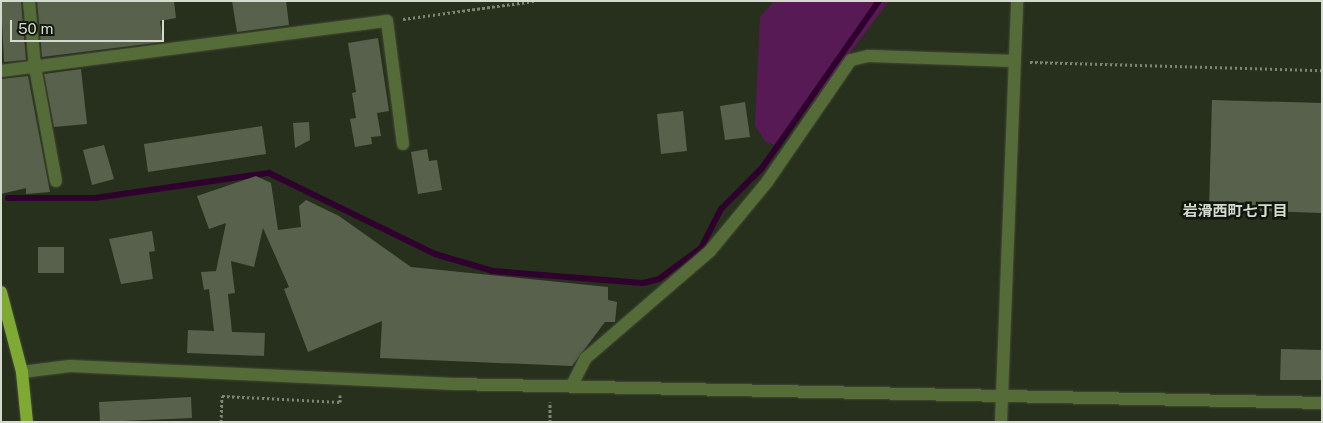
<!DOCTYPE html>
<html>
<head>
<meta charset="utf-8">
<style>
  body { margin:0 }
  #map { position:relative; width:1323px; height:423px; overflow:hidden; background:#27301c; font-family:"Public Sans","Noto Sans JP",sans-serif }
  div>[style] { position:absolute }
  .green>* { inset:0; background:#581a54 }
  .stream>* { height:6px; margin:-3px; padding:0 3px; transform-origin:3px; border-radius:3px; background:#2f002d }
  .building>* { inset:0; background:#57614b }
  .path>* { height:3px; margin-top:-1.5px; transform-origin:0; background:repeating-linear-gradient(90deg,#7d8575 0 2.5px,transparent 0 5px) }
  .roads { filter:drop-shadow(0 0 1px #434b38) drop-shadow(0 0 1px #434b38) }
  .minor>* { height:12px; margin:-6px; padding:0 6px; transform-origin:6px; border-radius:6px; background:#566c38 }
  .major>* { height:12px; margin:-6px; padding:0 6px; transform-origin:6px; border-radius:6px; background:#7eaa34 }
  span { translate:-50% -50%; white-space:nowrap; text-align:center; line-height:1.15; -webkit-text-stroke:5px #12170d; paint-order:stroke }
  .neighbourhood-label { font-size:15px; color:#d4dbce; font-weight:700 }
  .frame { position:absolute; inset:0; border:2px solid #d4dbce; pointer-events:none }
  .scale { position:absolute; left:10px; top:20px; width:154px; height:22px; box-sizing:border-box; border:2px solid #d4dbce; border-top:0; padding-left:6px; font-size:15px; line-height:18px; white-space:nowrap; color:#d4dbce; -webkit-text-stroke:4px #12170d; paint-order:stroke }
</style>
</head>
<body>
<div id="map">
  <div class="green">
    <div style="clip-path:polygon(774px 1px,889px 1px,779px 147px,765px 141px,755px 126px,760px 17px)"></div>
  </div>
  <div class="stream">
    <div style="left:8px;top:198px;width:87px"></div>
    <div style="left:95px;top:198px;width:176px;rotate:-8.2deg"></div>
    <div style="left:269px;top:173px;width:185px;rotate:26deg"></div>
    <div style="left:435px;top:254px;width:60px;rotate:16.3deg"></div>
    <div style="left:493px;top:271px;width:150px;rotate:4.6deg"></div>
    <div style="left:643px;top:283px;width:16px;rotate:-14deg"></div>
    <div style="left:659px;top:279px;width:52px;rotate:-36.4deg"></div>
    <div style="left:701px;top:248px;width:44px;rotate:-62.9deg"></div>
    <div style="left:721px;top:209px;width:58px;rotate:-45deg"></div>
    <div style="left:762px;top:168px;width:204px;rotate:-55deg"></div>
  </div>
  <div class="building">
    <div style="clip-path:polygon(1px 1px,21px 1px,26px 60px,4px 62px)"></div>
    <div style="clip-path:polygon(37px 1px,174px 1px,176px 18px,160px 21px,163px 42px,42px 57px)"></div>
    <div style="clip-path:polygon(232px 1px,286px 1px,289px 25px,237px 32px)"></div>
    <div style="clip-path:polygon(378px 38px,389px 111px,377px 113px,381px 136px,371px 137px,372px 144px,355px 147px,350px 119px,356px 118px,352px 93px,356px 92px,348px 43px)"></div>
    <div style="clip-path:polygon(81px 69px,87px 124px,54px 127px,44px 74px)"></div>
    <div style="clip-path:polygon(28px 76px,50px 192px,26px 194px,26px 188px,1px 194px,1px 79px)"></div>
    <div style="clip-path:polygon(1212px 100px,1322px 103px,1322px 213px,1209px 209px)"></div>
    <div style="clip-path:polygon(745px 102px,750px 137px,725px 140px,720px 106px)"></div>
    <div style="clip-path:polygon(683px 111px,687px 151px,661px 154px,657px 114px)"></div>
    <div style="clip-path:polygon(309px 122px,310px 140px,295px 148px,293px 123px)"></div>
    <div style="clip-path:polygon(262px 126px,266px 154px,148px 172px,144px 144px)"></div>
    <div style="clip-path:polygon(104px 145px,114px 179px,92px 185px,83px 150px)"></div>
    <div style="clip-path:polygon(427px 149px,429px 161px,437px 160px,442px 190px,418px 194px,411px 152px)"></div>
    <div style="clip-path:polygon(256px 176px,271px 183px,278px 230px,301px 227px,299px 206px,306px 200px,339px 216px,411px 267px,608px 287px,608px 300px,617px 302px,615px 322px,605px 322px,572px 366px,380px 358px,382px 321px,308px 352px,284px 289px,289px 287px,263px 228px,254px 267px,231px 261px,235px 293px,228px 294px,232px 332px,265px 333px,264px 356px,187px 353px,188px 330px,214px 331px,209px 289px,204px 290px,201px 272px,216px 271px,226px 223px,209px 229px,197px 196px)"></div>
    <div style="clip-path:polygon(152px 231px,155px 251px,149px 252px,153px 279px,121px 284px,109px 239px)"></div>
    <div style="clip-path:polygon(38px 247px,64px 247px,64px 273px,38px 273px)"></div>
    <div style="clip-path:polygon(1281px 349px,1322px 350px,1322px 380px,1280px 380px)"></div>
    <div style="clip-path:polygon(191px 397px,192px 418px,100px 422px,99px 402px)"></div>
  </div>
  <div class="path">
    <div style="left:403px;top:19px;width:132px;rotate:-7.8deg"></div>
    <div style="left:1030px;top:62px;width:292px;rotate:1.6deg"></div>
    <div style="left:221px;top:422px;width:26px;rotate:-88deg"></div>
    <div style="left:222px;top:396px;width:118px;rotate:2.9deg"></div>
    <div style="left:340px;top:402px;width:7px;rotate:-90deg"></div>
    <div style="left:550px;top:422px;width:20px;rotate:-90deg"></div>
  </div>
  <div class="roads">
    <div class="minor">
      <div style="left:29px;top:1px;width:66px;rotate:84.8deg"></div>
      <div style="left:35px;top:67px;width:116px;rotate:79.6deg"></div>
      <div style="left:1px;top:71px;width:389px;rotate:-7.4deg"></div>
      <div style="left:387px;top:21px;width:124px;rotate:82.6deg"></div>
      <div style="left:22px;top:372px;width:48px;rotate:-7.1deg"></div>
      <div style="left:70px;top:366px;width:384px;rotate:2.7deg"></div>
      <div style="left:454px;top:384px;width:868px;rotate:1.25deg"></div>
      <div style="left:572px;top:385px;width:30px;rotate:-63deg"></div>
      <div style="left:586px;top:358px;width:164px;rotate:-40.8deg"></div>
      <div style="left:710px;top:251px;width:89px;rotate:-50.4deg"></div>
      <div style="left:767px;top:182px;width:148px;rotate:-55.5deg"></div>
      <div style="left:851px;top:60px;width:18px;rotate:-13deg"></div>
      <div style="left:869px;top:56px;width:146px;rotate:2deg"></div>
      <div style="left:1001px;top:422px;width:421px;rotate:-87.8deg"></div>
    </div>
    <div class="major">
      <div style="left:1px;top:292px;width:83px;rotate:75.3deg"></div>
      <div style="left:22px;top:372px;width:50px;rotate:84.3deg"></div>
    </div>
  </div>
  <div class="neighbourhood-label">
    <span style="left:1235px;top:211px">岩滑西町七丁目</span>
  </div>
  <div class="frame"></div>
  <div class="scale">50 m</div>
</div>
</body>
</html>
